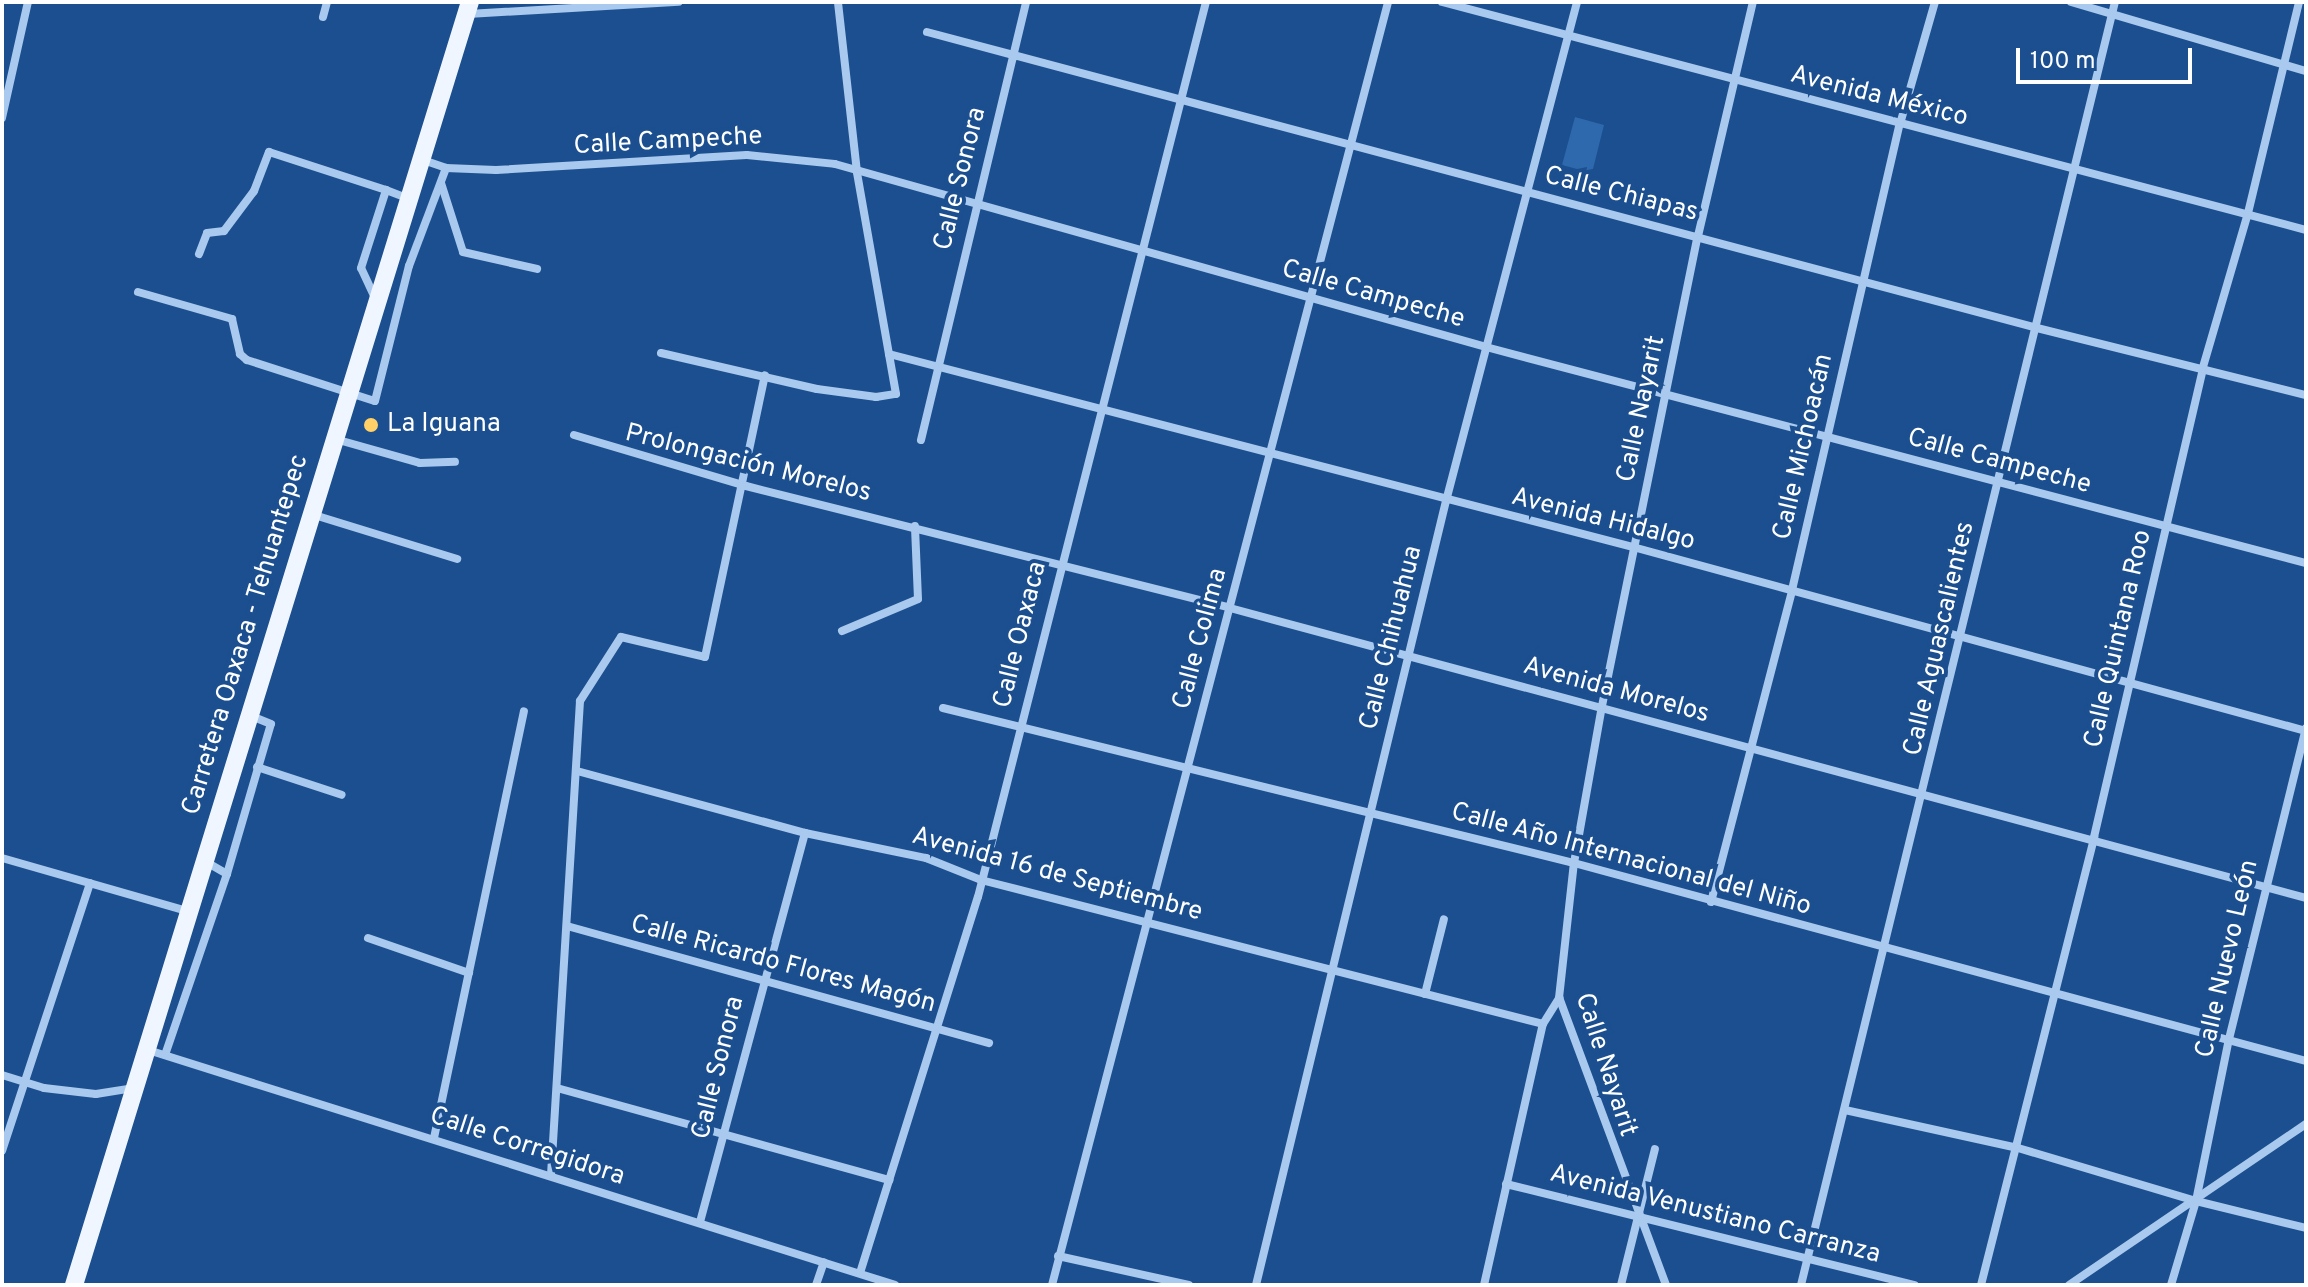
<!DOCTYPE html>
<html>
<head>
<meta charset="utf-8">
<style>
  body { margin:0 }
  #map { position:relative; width:2308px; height:1287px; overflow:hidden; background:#1b4f8f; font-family:Overpass,sans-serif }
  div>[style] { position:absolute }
  .green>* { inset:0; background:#2e69ad }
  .minor>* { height:8px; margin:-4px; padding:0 4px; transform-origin:4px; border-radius:4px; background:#a9c9ee }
  .primary>* { height:18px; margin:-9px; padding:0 9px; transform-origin:9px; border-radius:9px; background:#f0f6ff }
  .dots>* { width:22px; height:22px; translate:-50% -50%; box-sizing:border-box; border:4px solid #1b4f8f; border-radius:50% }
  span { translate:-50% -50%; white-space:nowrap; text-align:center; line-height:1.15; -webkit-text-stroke:8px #1b4f8f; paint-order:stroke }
  .street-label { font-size:26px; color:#fff }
  .poi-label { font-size:26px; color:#fff }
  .left { translate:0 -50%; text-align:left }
  .frame { position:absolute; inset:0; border:4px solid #fff; pointer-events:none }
  .scale { position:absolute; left:2016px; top:48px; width:176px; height:36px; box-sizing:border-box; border:4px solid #fff; border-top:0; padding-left:10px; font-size:24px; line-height:28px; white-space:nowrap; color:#fff; -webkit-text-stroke:6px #1b4f8f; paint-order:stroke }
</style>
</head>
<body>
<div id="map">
  <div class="green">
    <div style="clip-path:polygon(1575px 117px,1604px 125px,1592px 173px,1562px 165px)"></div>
  </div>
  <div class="minor">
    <div style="left:1442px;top:2px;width:894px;rotate:14.78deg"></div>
    <div style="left:2071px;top:2px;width:245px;rotate:16.4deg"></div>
    <div style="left:468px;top:14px;width:211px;rotate:-3.3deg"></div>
    <div style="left:323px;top:17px;width:16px;rotate:-75deg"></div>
    <div style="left:927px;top:32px;width:1149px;rotate:14.93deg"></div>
    <div style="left:2037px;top:328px;width:277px;rotate:14deg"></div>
    <div style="left:2px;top:118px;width:119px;rotate:-77.4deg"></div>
    <div style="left:423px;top:160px;width:24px;rotate:19deg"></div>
    <div style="left:446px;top:168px;width:50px;rotate:2.3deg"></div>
    <div style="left:496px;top:170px;width:251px;rotate:-3.4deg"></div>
    <div style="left:747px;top:155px;width:88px;rotate:5.8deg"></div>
    <div style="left:835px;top:164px;width:676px;rotate:15.7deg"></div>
    <div style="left:1486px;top:347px;width:848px;rotate:14.76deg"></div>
    <div style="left:441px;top:183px;width:72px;rotate:72.3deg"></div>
    <div style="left:463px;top:252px;width:76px;rotate:12.9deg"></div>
    <div style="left:199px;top:254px;width:22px;rotate:-69deg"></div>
    <div style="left:207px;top:233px;width:17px;rotate:-7deg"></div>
    <div style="left:224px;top:231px;width:50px;rotate:-53.1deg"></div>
    <div style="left:254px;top:191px;width:42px;rotate:-69deg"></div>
    <div style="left:269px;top:152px;width:123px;rotate:18deg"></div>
    <div style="left:138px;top:292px;width:98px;rotate:16deg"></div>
    <div style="left:232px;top:319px;width:36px;rotate:77deg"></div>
    <div style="left:240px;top:354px;width:9px;rotate:41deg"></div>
    <div style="left:247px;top:360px;width:134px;rotate:17.8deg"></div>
    <div style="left:375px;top:401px;width:139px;rotate:-75.9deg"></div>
    <div style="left:409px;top:266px;width:105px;rotate:-69.3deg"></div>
    <div style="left:376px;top:300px;width:35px;rotate:-115deg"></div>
    <div style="left:361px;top:268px;width:82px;rotate:-72.2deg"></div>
    <div style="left:386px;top:190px;width:22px;rotate:21deg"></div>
    <div style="left:661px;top:353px;width:160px;rotate:13deg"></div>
    <div style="left:817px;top:389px;width:60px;rotate:7.7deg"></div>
    <div style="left:876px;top:397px;width:20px;rotate:-9deg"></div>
    <div style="left:896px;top:394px;width:225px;rotate:-100deg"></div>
    <div style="left:857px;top:172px;width:171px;rotate:-96.4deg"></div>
    <div style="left:889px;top:354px;width:769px;rotate:14.54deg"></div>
    <div style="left:1633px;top:547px;width:698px;rotate:15.29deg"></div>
    <div style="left:574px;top:435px;width:179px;rotate:16.5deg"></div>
    <div style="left:746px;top:486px;width:499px;rotate:14.1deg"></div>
    <div style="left:1230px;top:608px;width:1114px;rotate:15.08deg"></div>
    <div style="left:335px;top:439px;width:88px;rotate:15.8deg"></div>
    <div style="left:420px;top:463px;width:35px;rotate:-2deg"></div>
    <div style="left:921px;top:440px;width:450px;rotate:-76.5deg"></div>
    <div style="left:311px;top:514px;width:153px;rotate:17.1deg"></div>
    <div style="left:842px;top:631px;width:82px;rotate:-22.8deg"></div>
    <div style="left:918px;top:599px;width:73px;rotate:-92.4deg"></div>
    <div style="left:943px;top:708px;width:650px;rotate:13.8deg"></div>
    <div style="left:1574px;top:863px;width:758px;rotate:15.14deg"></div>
    <div style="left:257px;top:767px;width:89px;rotate:18.2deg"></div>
    <div style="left:577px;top:771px;width:236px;rotate:15.2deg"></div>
    <div style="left:805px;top:833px;width:124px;rotate:11.7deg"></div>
    <div style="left:926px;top:858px;width:59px;rotate:21.8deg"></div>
    <div style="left:981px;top:880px;width:580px;rotate:14.37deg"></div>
    <div style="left:2px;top:858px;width:192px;rotate:16deg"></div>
    <div style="left:227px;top:874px;width:156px;rotate:-73.7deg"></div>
    <div style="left:271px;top:724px;width:24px;rotate:-158deg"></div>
    <div style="left:1711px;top:902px;width:322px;rotate:-75.4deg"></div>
    <div style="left:1792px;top:590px;width:478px;rotate:-77deg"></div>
    <div style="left:1900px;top:124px;width:127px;rotate:-74deg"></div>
    <div style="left:567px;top:926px;width:438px;rotate:15.5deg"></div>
    <div style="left:368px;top:938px;width:107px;rotate:19.1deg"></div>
    <div style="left:1425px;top:994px;width:77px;rotate:-75.8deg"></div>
    <div style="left:148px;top:1050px;width:783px;rotate:17.46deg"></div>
    <div style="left:165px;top:1055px;width:191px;rotate:-71.1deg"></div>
    <div style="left:227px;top:874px;width:28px;rotate:-150deg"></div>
    <div style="left:2px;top:1075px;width:44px;rotate:17.2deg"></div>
    <div style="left:44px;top:1088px;width:52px;rotate:6.6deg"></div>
    <div style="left:96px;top:1094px;width:39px;rotate:-9deg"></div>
    <div style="left:557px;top:1088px;width:345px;rotate:15.5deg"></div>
    <div style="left:1845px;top:1110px;width:177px;rotate:12.4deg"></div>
    <div style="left:2018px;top:1148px;width:186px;rotate:16.6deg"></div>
    <div style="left:2196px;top:1201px;width:113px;rotate:13.8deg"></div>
    <div style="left:434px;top:1138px;width:436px;rotate:-78.1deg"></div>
    <div style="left:2px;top:1151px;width:282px;rotate:-71.8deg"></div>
    <div style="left:551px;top:1175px;width:475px;rotate:-86.5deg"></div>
    <div style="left:580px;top:701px;width:76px;rotate:-57.4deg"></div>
    <div style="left:621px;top:637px;width:86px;rotate:13.4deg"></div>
    <div style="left:705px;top:657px;width:288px;rotate:-78deg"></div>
    <div style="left:1506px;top:1184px;width:421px;rotate:13.9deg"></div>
    <div style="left:700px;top:1222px;width:403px;rotate:-74.9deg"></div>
    <div style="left:1058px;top:1256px;width:134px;rotate:12.5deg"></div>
    <div style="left:860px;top:1273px;width:394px;rotate:-72.6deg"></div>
    <div style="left:978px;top:897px;width:924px;rotate:-75.71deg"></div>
    <div style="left:816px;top:1285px;width:24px;rotate:-71deg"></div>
    <div style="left:1052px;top:1285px;width:1326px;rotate:-75.32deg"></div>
    <div style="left:1256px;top:1285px;width:807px;rotate:-76.38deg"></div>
    <div style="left:1446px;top:501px;width:516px;rotate:-75.29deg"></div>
    <div style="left:1484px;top:1285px;width:268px;rotate:-77.3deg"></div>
    <div style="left:1543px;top:1024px;width:31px;rotate:-58deg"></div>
    <div style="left:1621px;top:1285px;width:140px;rotate:-76deg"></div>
    <div style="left:1666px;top:1285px;width:306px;rotate:-110.4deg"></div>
    <div style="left:1559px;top:998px;width:136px;rotate:-83.7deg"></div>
    <div style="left:1574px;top:863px;width:159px;rotate:-79.9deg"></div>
    <div style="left:1602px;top:706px;width:480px;rotate:-78.5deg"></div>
    <div style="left:1698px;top:236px;width:240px;rotate:-76.8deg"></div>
    <div style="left:1801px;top:1285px;width:1321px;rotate:-76.25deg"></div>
    <div style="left:1981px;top:1285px;width:462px;rotate:-75.8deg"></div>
    <div style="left:2094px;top:837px;width:482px;rotate:-76.9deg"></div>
    <div style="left:2203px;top:367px;width:160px;rotate:-73.7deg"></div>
    <div style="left:2248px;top:213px;width:217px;rotate:-76.4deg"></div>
    <div style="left:2069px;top:1285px;width:287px;rotate:-34.2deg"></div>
    <div style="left:2171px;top:1285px;width:88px;rotate:-73.4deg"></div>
    <div style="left:2196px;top:1201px;width:165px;rotate:-78.5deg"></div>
    <div style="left:2229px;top:1039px;width:320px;rotate:-76.1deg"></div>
  </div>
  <div class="primary">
    <div style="left:74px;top:1285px;width:1343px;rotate:-72.85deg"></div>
  </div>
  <div class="dots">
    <div style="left:371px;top:425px;background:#ffd166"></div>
  </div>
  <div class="street-label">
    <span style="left:1879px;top:97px;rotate:14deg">Avenida México</span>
    <span style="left:668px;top:142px;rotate:-3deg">Calle Campeche</span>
    <span style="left:961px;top:179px;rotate:-76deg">Calle Sonora</span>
    <span style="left:1621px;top:195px;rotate:14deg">Calle Chiapas</span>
    <span style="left:1373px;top:295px;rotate:16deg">Calle Campeche</span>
    <span style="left:1642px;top:409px;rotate:-78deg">Calle Nayarit</span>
    <span style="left:1804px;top:447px;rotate:-77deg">Calle Michoacán</span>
    <span style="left:1999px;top:462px;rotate:15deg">Calle Campeche</span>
    <span style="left:748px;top:464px;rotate:14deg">Prolongación Morelos</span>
    <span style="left:1603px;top:520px;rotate:14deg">Avenida Hidalgo</span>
    <span style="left:246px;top:635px;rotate:-73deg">Carretera Oaxaca - Tehuantepec</span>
    <span style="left:1021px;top:635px;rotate:-76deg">Calle Oaxaca</span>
    <span style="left:1392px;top:638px;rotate:-76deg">Calle Chihuahua</span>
    <span style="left:1201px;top:639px;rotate:-75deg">Calle Colima</span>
    <span style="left:1940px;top:639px;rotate:-77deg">Calle Aguascalientes</span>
    <span style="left:2119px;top:639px;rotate:-77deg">Calle Quintana Roo</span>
    <span style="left:1616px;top:691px;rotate:15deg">Avenida Morelos</span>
    <span style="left:1631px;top:860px;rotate:15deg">Calle Año Internacional del Niño</span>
    <span style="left:1057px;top:875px;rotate:15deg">Avenida 16 de Septiembre</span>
    <span style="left:2228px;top:959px;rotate:-77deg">Calle Nuevo León</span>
    <span style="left:783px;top:965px;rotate:15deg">Calle Ricardo Flores Magón</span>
    <span style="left:1605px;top:1065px;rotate:72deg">Calle Nayarit</span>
    <span style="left:719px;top:1068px;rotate:-76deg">Calle Sonora</span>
    <span style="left:527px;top:1147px;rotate:18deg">Calle Corregidora</span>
    <span style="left:1715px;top:1215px;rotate:14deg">Avenida Venustiano Carranza</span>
  </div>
  <div class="poi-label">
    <span class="left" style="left:387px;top:425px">La Iguana</span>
  </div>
  <div class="frame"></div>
  <div class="scale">100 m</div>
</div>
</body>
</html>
